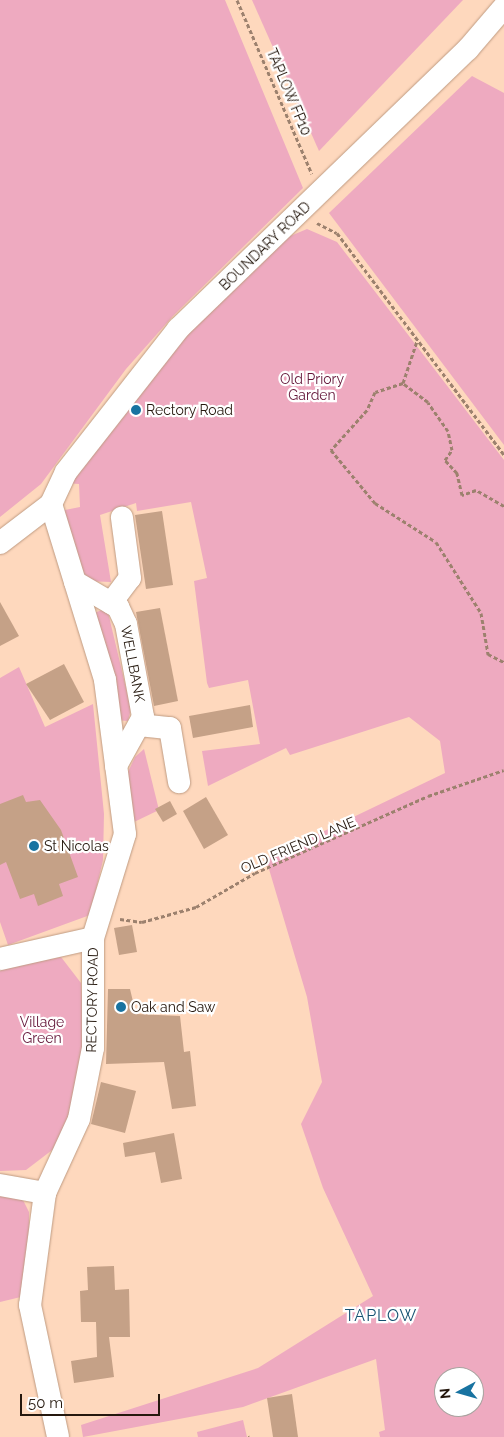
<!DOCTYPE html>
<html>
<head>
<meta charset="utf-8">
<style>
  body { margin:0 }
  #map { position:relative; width:504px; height:1437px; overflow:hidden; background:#fed8bd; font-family:Raleway,sans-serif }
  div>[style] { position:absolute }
  .green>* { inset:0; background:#eeaac0 }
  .building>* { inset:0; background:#c5a187 }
  .path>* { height:3px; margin-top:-1.5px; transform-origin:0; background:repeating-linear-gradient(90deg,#9c816e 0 4px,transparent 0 6.5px) }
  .roads { filter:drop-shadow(0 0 1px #bf9b82) drop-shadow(0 0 1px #bf9b82) }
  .minor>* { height:22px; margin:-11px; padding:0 11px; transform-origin:11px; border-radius:11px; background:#fff }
  .dots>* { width:14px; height:14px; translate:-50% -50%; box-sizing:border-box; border:2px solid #fff; border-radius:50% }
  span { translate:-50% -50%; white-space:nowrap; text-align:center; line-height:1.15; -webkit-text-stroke:4.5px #fff; paint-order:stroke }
  .street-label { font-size:14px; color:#25180e }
  .park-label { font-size:14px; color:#631538 }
  .poi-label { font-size:14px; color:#25180e }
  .left { translate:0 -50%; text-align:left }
  .quarter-label { font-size:16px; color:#155171; letter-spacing:1px }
  .north { position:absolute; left:434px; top:1367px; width:50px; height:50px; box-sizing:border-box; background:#fff; border:1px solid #a8a39f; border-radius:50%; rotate:264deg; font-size:14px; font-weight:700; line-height:20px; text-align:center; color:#25180e }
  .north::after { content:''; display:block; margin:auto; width:18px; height:22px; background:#1873a1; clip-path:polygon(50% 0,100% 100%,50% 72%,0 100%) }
  .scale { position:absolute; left:20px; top:1394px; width:140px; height:22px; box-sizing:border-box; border:2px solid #25180e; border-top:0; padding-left:6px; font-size:15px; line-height:18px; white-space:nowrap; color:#25180e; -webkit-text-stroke:4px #fff; paint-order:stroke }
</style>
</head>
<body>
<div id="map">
  <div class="green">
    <div style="clip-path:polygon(0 0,225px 0,303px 188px,173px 316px,126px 369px,41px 484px,0 517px)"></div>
    <div style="clip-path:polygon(252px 0,463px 0,319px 151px)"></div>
    <div style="clip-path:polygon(472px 76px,504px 93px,504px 445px,329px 213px)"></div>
    <div style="clip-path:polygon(evenodd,307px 229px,337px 242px,504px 460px,504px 1437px,380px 1437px,379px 1432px,385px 1430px,376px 1359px,243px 1407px,83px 1437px,81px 1425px,258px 1368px,373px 1296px,323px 1188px,301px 1124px,322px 1082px,307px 997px,266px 859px,445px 773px,440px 741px,409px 717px,290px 755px,286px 748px,208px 786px,202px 751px,260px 744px,248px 680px,209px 688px,207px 683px,194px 581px,207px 578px,191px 502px,137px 511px,136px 503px,100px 515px,111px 582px,86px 581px,60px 511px,80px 507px,79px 484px,65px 483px,201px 309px,288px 237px,307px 229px,444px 1377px,474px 1377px,474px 1407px,444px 1407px,444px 1377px)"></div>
    <div style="clip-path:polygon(107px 608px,131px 709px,128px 721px,115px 720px,89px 615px)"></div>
    <div style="clip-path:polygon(19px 667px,45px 727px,93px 704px,104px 814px,103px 860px,90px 915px,8px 945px,0 922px,0 678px)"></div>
    <div style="clip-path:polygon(144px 749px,159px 810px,132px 823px,122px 785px,135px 757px)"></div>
    <div style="clip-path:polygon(61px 957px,81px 983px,85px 1041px,64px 1141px,26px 1170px,0 1171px,0 969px)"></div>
    <div style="clip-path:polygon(0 1191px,22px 1198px,29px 1212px,29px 1295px,0 1302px)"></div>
    <div style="clip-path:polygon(243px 1420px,247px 1437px,198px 1437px,197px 1432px)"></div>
  </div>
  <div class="building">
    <div style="clip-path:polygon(162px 511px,173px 585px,146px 589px,135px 515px)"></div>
    <div style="clip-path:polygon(0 602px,19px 636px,0 646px)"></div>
    <div style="clip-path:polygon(160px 608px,178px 701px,154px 706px,136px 612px)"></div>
    <div style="clip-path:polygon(64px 664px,84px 702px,50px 720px,26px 684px)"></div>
    <div style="clip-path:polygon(250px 705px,253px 727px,193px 738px,189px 716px)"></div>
    <div style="clip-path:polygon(23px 795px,26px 802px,40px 800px,61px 830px,78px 877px,59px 884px,63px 896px,38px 906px,34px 894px,20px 899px,6px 862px,0 865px,0 804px)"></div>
    <div style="clip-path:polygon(206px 797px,228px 835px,204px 849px,183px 811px)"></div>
    <div style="clip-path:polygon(170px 801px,177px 814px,163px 822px,155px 809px)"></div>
    <div style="clip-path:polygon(132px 925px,137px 952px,119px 955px,114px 928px)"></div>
    <div style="clip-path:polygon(108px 989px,130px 989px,136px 1014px,180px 1016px,184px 1052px,190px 1051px,196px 1106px,172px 1109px,164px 1062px,106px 1064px)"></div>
    <div style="clip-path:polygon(101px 1082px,136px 1091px,125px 1133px,91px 1124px)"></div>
    <div style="clip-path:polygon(174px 1133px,182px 1179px,161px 1183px,155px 1152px,125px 1157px,123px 1143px)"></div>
    <div style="clip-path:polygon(114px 1266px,115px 1290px,129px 1289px,130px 1337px,109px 1337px,114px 1377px,74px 1383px,71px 1361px,97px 1357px,96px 1322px,81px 1322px,80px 1291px,88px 1290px,87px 1267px)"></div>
    <div style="clip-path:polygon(292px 1394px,298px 1437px,273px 1437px,267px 1398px)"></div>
  </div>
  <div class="path">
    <div style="left:237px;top:0;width:189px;rotate:66.7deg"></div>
    <div style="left:317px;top:223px;width:22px;rotate:27deg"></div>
    <div style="left:337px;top:233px;width:278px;rotate:53deg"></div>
    <div style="left:403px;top:383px;width:44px;rotate:-71.6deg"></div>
    <div style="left:504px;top:506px;width:32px;rotate:-150deg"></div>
    <div style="left:476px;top:490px;width:15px;rotate:160deg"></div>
    <div style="left:462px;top:495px;width:23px;rotate:-103deg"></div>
    <div style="left:457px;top:473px;width:18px;rotate:-133deg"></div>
    <div style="left:445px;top:460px;width:12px;rotate:-55deg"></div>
    <div style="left:452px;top:450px;width:19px;rotate:-102deg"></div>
    <div style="left:448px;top:431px;width:35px;rotate:-125deg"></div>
    <div style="left:428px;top:402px;width:31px;rotate:-143deg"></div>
    <div style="left:403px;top:383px;width:29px;rotate:162deg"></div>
    <div style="left:375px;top:392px;width:20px;rotate:114deg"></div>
    <div style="left:367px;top:410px;width:54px;rotate:132deg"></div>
    <div style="left:331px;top:450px;width:69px;rotate:50.3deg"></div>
    <div style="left:375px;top:503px;width:72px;rotate:32.6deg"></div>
    <div style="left:436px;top:542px;width:84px;rotate:57.6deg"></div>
    <div style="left:481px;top:613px;width:42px;rotate:80.3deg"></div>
    <div style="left:488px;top:654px;width:18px;rotate:27deg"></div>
    <div style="left:120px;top:919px;width:22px;rotate:8deg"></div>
    <div style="left:142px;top:922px;width:56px;rotate:-15.5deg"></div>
    <div style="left:196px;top:907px;width:68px;rotate:-30deg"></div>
    <div style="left:255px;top:873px;width:189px;rotate:-24deg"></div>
    <div style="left:428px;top:796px;width:80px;rotate:-18.9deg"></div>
    <div style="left:248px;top:1436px;width:1px;rotate:45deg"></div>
  </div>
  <div class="roads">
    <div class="minor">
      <div style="left:51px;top:504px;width:184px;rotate:72.9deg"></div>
      <div style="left:105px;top:680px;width:155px;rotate:82.6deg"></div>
      <div style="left:125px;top:834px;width:109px;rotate:107.1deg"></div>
      <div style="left:93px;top:938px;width:110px;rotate:90deg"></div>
      <div style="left:93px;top:1048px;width:72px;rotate:101.2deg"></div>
      <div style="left:79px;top:1119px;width:81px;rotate:114.7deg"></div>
      <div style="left:45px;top:1193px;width:113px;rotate:97.6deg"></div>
      <div style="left:30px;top:1305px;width:135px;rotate:78deg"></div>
      <div style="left:0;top:543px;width:64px;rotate:-37.4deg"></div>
      <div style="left:51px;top:504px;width:35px;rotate:-65deg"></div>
      <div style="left:66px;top:472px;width:182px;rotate:-51.9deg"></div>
      <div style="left:178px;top:329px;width:403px;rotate:-44deg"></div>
      <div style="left:468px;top:49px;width:55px;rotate:-49.4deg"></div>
      <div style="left:75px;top:582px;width:50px;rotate:30.2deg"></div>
      <div style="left:118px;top:607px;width:19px;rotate:65deg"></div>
      <div style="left:126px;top:624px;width:95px;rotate:79.6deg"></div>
      <div style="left:143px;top:717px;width:56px;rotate:118.9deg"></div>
      <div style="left:111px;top:603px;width:31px;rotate:-53deg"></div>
      <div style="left:130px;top:578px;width:61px;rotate:-97.6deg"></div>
      <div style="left:139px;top:725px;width:31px;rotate:6deg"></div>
      <div style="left:170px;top:728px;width:55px;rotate:80.5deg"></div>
      <div style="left:0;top:959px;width:95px;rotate:-12.7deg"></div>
      <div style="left:0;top:1185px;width:46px;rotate:10.1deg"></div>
    </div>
  </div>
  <div class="dots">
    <div style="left:136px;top:410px;background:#1873a1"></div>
    <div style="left:34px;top:846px;background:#1873a1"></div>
    <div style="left:121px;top:1007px;background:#1873a1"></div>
  </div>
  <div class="street-label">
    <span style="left:289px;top:92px;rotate:67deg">TAPLOW FP10</span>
    <span style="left:265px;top:246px;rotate:-44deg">BOUNDARY ROAD</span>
    <span style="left:133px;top:664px;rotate:79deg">WELLBANK</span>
    <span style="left:298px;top:845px;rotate:-23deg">OLD FRIEND LANE</span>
    <span style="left:92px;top:1000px;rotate:-89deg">RECTORY ROAD</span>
  </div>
  <div class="park-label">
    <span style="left:312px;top:387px">Old Priory<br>Garden</span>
    <span style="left:42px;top:1030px">Village<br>Green</span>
  </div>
  <div class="poi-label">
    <span class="left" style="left:146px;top:410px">Rectory Road</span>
    <span class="left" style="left:44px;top:846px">St Nicolas</span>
    <span class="left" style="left:131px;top:1007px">Oak and Saw</span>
  </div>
  <div class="quarter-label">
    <span style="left:381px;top:1316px">TAPLOW</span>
  </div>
  <div class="north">N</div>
  <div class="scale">50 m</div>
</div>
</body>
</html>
